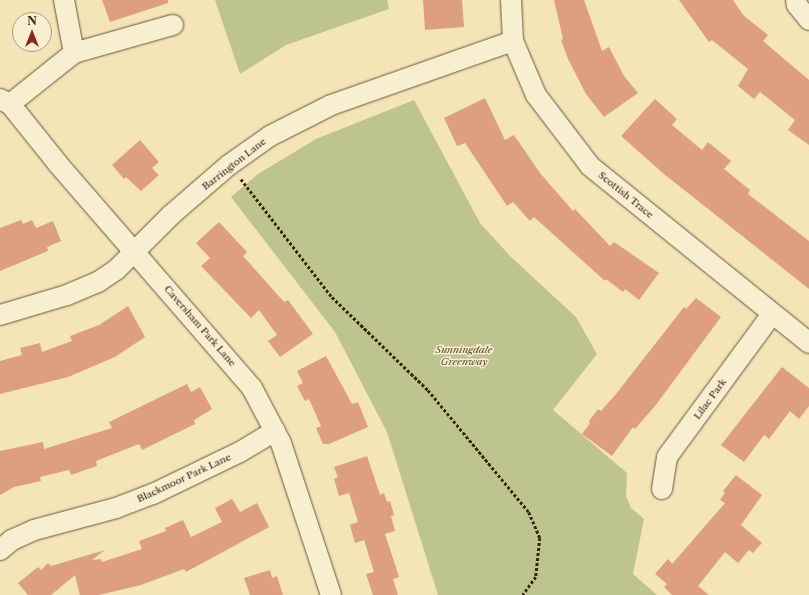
<!DOCTYPE html>
<html>
<head>
<meta charset="utf-8">
<style>
  body { margin:0 }
  #map { position:relative; width:809px; height:595px; overflow:hidden; background:#f4e5b6; font-family:"Libre Caslon Text",serif }
  div>[style] { position:absolute }
  .green>* { inset:0; background:#bdc48d }
  .building>* { inset:0; background:#de9f7f }
  .path>* { height:2.5px; margin-top:-1.25px; transform-origin:0; background:repeating-linear-gradient(90deg,#392714 0 3px,transparent 0 5px) }
  .roads { filter:drop-shadow(0 0 1px #68563c) drop-shadow(0 0 1px #68563c) }
  .minor>* { height:20px; margin:-10px; padding:0 10px; transform-origin:10px; border-radius:10px; background:#f8eed0 }
  span { translate:-50% -50%; white-space:nowrap; text-align:center; line-height:1.15; -webkit-text-stroke:3px #f8eed0; paint-order:stroke }
  .street-label { font-size:10px; color:#392714 }
  .park-label { font-size:10px; color:#5a4e32; font-style:italic }
  .north { position:absolute; left:12px; top:12px; width:40px; height:40px; box-sizing:border-box; background:#f8eed0; border:1px solid #ac9e85; border-radius:50%; rotate:0deg; font-size:11px; font-weight:700; line-height:16px; text-align:center; color:#392714 }
  .north::after { content:''; display:block; margin:auto; width:14px; height:18px; background:#8f2418; clip-path:polygon(50% 0,100% 100%,50% 72%,0 100%) }
</style>
</head>
<body>
<div id="map">
  <div class="green">
    <div style="clip-path:polygon(215px 0,387px 0,389px 9px,286px 45px,240px 74px)"></div>
    <div style="clip-path:polygon(414px 100px,480px 223px,510px 256px,576px 317px,597px 354px,553px 410px,627px 473px,626px 496px,631px 508px,644px 519px,633px 574px,657px 595px,438px 595px,387px 432px,335px 332px,231px 197px,258px 174px,316px 139px)"></div>
  </div>
  <div class="building">
    <div style="clip-path:polygon(102px 0,168px 0,168px 3px,110px 22px)"></div>
    <div style="clip-path:polygon(423px 0,462px 0,464px 27px,425px 30px)"></div>
    <div style="clip-path:polygon(554px 0,584px 0,602px 51px,609px 47px,624px 76px,638px 93px,604px 117px,586px 94px,568px 59px,561px 40px,563px 39px)"></div>
    <div style="clip-path:polygon(679px 0,733px 0,744px 16px,768px 35px,763px 41px,809px 80px,809px 145px,788px 130px,795px 120px,760px 92px,754px 99px,738px 86px,748px 69px,712px 40px,709px 42px)"></div>
    <div style="clip-path:polygon(485px 98px,505px 140px,514px 135px,540px 173px,573px 211px,575px 209px,610px 246px,614px 242px,659px 273px,639px 300px,625px 289px,623px 292px,606px 279px,605px 281px,534px 217px,530px 221px,513px 202px,507px 206px,465px 143px,457px 146px,444px 118px)"></div>
    <div style="clip-path:polygon(655px 99px,677px 119px,672px 125px,702px 150px,708px 142px,731px 161px,724px 169px,750px 190px,748px 194px,809px 241px,809px 289px,664px 174px,621px 136px)"></div>
    <div style="clip-path:polygon(140px 140px,159px 162px,152px 168px,159px 175px,141px 191px,126px 177px,124px 179px,112px 165px)"></div>
    <div style="clip-path:polygon(21px 220px,23px 224px,32px 220px,36px 228px,53px 221px,61px 241px,47px 247px,48px 251px,0 271px,0 228px)"></div>
    <div style="clip-path:polygon(219px 222px,247px 252px,243px 256px,284px 302px,288px 300px,313px 334px,280px 357px,268px 341px,277px 335px,259px 310px,251px 318px,201px 266px,210px 258px,196px 243px)"></div>
    <div style="clip-path:polygon(696px 298px,721px 317px,655px 406px,635px 429px,633px 427px,612px 456px,582px 434px,590px 423px,589px 421px,598px 409px,601px 411px,616px 394px,684px 307px,686px 309px)"></div>
    <div style="clip-path:polygon(128px 306px,145px 337px,115px 357px,68px 377px,0 394px,0 361px,22px 355px,20px 348px,40px 343px,42px 352px,72px 341px,70px 336px,99px 325px)"></div>
    <div style="clip-path:polygon(326px 356px,352px 404px,358px 402px,368px 427px,329px 444px,323px 444px,316px 428px,321px 426px,309px 399px,305px 401px,297px 386px,303px 383px,297px 371px)"></div>
    <div style="clip-path:polygon(782px 367px,809px 388px,809px 406px,799px 419px,790px 411px,769px 439px,764px 435px,744px 462px,721px 445px)"></div>
    <div style="clip-path:polygon(187px 384px,191px 392px,200px 387px,212px 409px,194px 420px,195px 424px,142px 450px,139px 444px,96px 461px,97px 466px,88px 469px,71px 475px,69px 470px,40px 477px,41px 481px,14px 487px,0 495px,0 451px,43px 442px,44px 449px,112px 428px,109px 422px)"></div>
    <div style="clip-path:polygon(367px 456px,380px 495px,384px 493px,387px 502px,390px 501px,394px 515px,391px 516px,395px 531px,385px 534px,399px 577px,393px 579px,398px 595px,373px 595px,366px 574px,374px 572px,364px 540px,355px 543px,350px 525px,358px 522px,349px 493px,339px 496px,334px 479px,338px 477px,334px 467px)"></div>
    <div style="clip-path:polygon(736px 475px,762px 495px,741px 525px,762px 543px,753px 553px,749px 550px,738px 563px,725px 552px,698px 586px,709px 595px,672px 595px,664px 587px,667px 584px,655px 574px,668px 559px,672px 564px,725px 503px,720px 500px,725px 493px,723px 491px)"></div>
    <div style="clip-path:polygon(232px 499px,240px 512px,257px 503px,269px 527px,186px 572px,184px 569px,141px 585px,99px 595px,80px 595px,75px 575px,51px 595px,28px 595px,18px 583px,38px 567px,41px 570px,48px 563px,51px 566px,105px 550px,92px 560px,101px 559px,102px 562px,142px 549px,139px 541px,166px 531px,165px 528px,183px 520px,191px 537px,222px 522px,215px 508px)"></div>
    <div style="clip-path:polygon(270px 570px,272px 578px,277px 576px,283px 595px,250px 595px,244px 578px)"></div>
  </div>
  <div class="path">
    <div style="left:241px;top:179px;width:149px;rotate:52.4deg"></div>
    <div style="left:332px;top:297px;width:134px;rotate:44.1deg"></div>
    <div style="left:428px;top:390px;width:158px;rotate:50.4deg"></div>
    <div style="left:529px;top:512px;width:28px;rotate:67deg"></div>
    <div style="left:540px;top:538px;width:39px;rotate:96deg"></div>
    <div style="left:536px;top:577px;width:22px;rotate:126deg"></div>
  </div>
  <div class="roads">
    <div class="minor">
      <div style="left:511px;top:0;width:41px;rotate:87.2deg"></div>
      <div style="left:513px;top:41px;width:59px;rotate:66.9deg"></div>
      <div style="left:536px;top:95px;width:89px;rotate:52.7deg"></div>
      <div style="left:590px;top:166px;width:282px;rotate:38.9deg"></div>
      <div style="left:796px;top:0;width:5px;rotate:79deg"></div>
      <div style="left:797px;top:5px;width:19px;rotate:51deg"></div>
      <div style="left:74px;top:53px;width:103px;rotate:-15.8deg"></div>
      <div style="left:0;top:99px;width:11px;rotate:27deg"></div>
      <div style="left:10px;top:104px;width:77px;rotate:51.3deg"></div>
      <div style="left:58px;top:164px;width:296px;rotate:49.1deg"></div>
      <div style="left:252px;top:388px;width:62px;rotate:62.2deg"></div>
      <div style="left:281px;top:443px;width:160px;rotate:71.8deg"></div>
      <div style="left:10px;top:104px;width:82px;rotate:-38.6deg"></div>
      <div style="left:74px;top:53px;width:54px;rotate:-100.7deg"></div>
      <div style="left:0;top:315px;width:70px;rotate:-16.6deg"></div>
      <div style="left:67px;top:295px;width:34px;rotate:-23deg"></div>
      <div style="left:98px;top:282px;width:22px;rotate:-34deg"></div>
      <div style="left:116px;top:270px;width:78px;rotate:-45deg"></div>
      <div style="left:171px;top:215px;width:77px;rotate:-40.8deg"></div>
      <div style="left:229px;top:165px;width:50px;rotate:-35.3deg"></div>
      <div style="left:270px;top:136px;width:68px;rotate:-26.9deg"></div>
      <div style="left:331px;top:105px;width:193px;rotate:-19.4deg"></div>
      <div style="left:662px;top:489px;width:32px;rotate:-81deg"></div>
      <div style="left:667px;top:457px;width:177px;rotate:-53.7deg"></div>
      <div style="left:0;top:550px;width:16px;rotate:-40deg"></div>
      <div style="left:12px;top:540px;width:24px;rotate:-24deg"></div>
      <div style="left:34px;top:530px;width:85px;rotate:-15deg"></div>
      <div style="left:116px;top:508px;width:40px;rotate:-21deg"></div>
      <div style="left:153px;top:494px;width:97px;rotate:-25.8deg"></div>
      <div style="left:240px;top:452px;width:41px;rotate:-31deg"></div>
    </div>
  </div>
  <div class="street-label">
    <span style="left:234px;top:164px;rotate:-38deg">Barrington Lane</span>
    <span style="left:626px;top:195px;rotate:39deg">Scottish Trace</span>
    <span style="left:200px;top:326px;rotate:49deg">Caversham Park Lane</span>
    <span style="left:710px;top:399px;rotate:-54deg">Lilac Park</span>
    <span style="left:184px;top:478px;rotate:-25deg">Blackmoor Park Lane</span>
  </div>
  <div class="park-label">
    <span style="left:464px;top:355px">Sunningdale<br>Greenway</span>
  </div>
  <div class="north">N</div>
</div>
</body>
</html>
